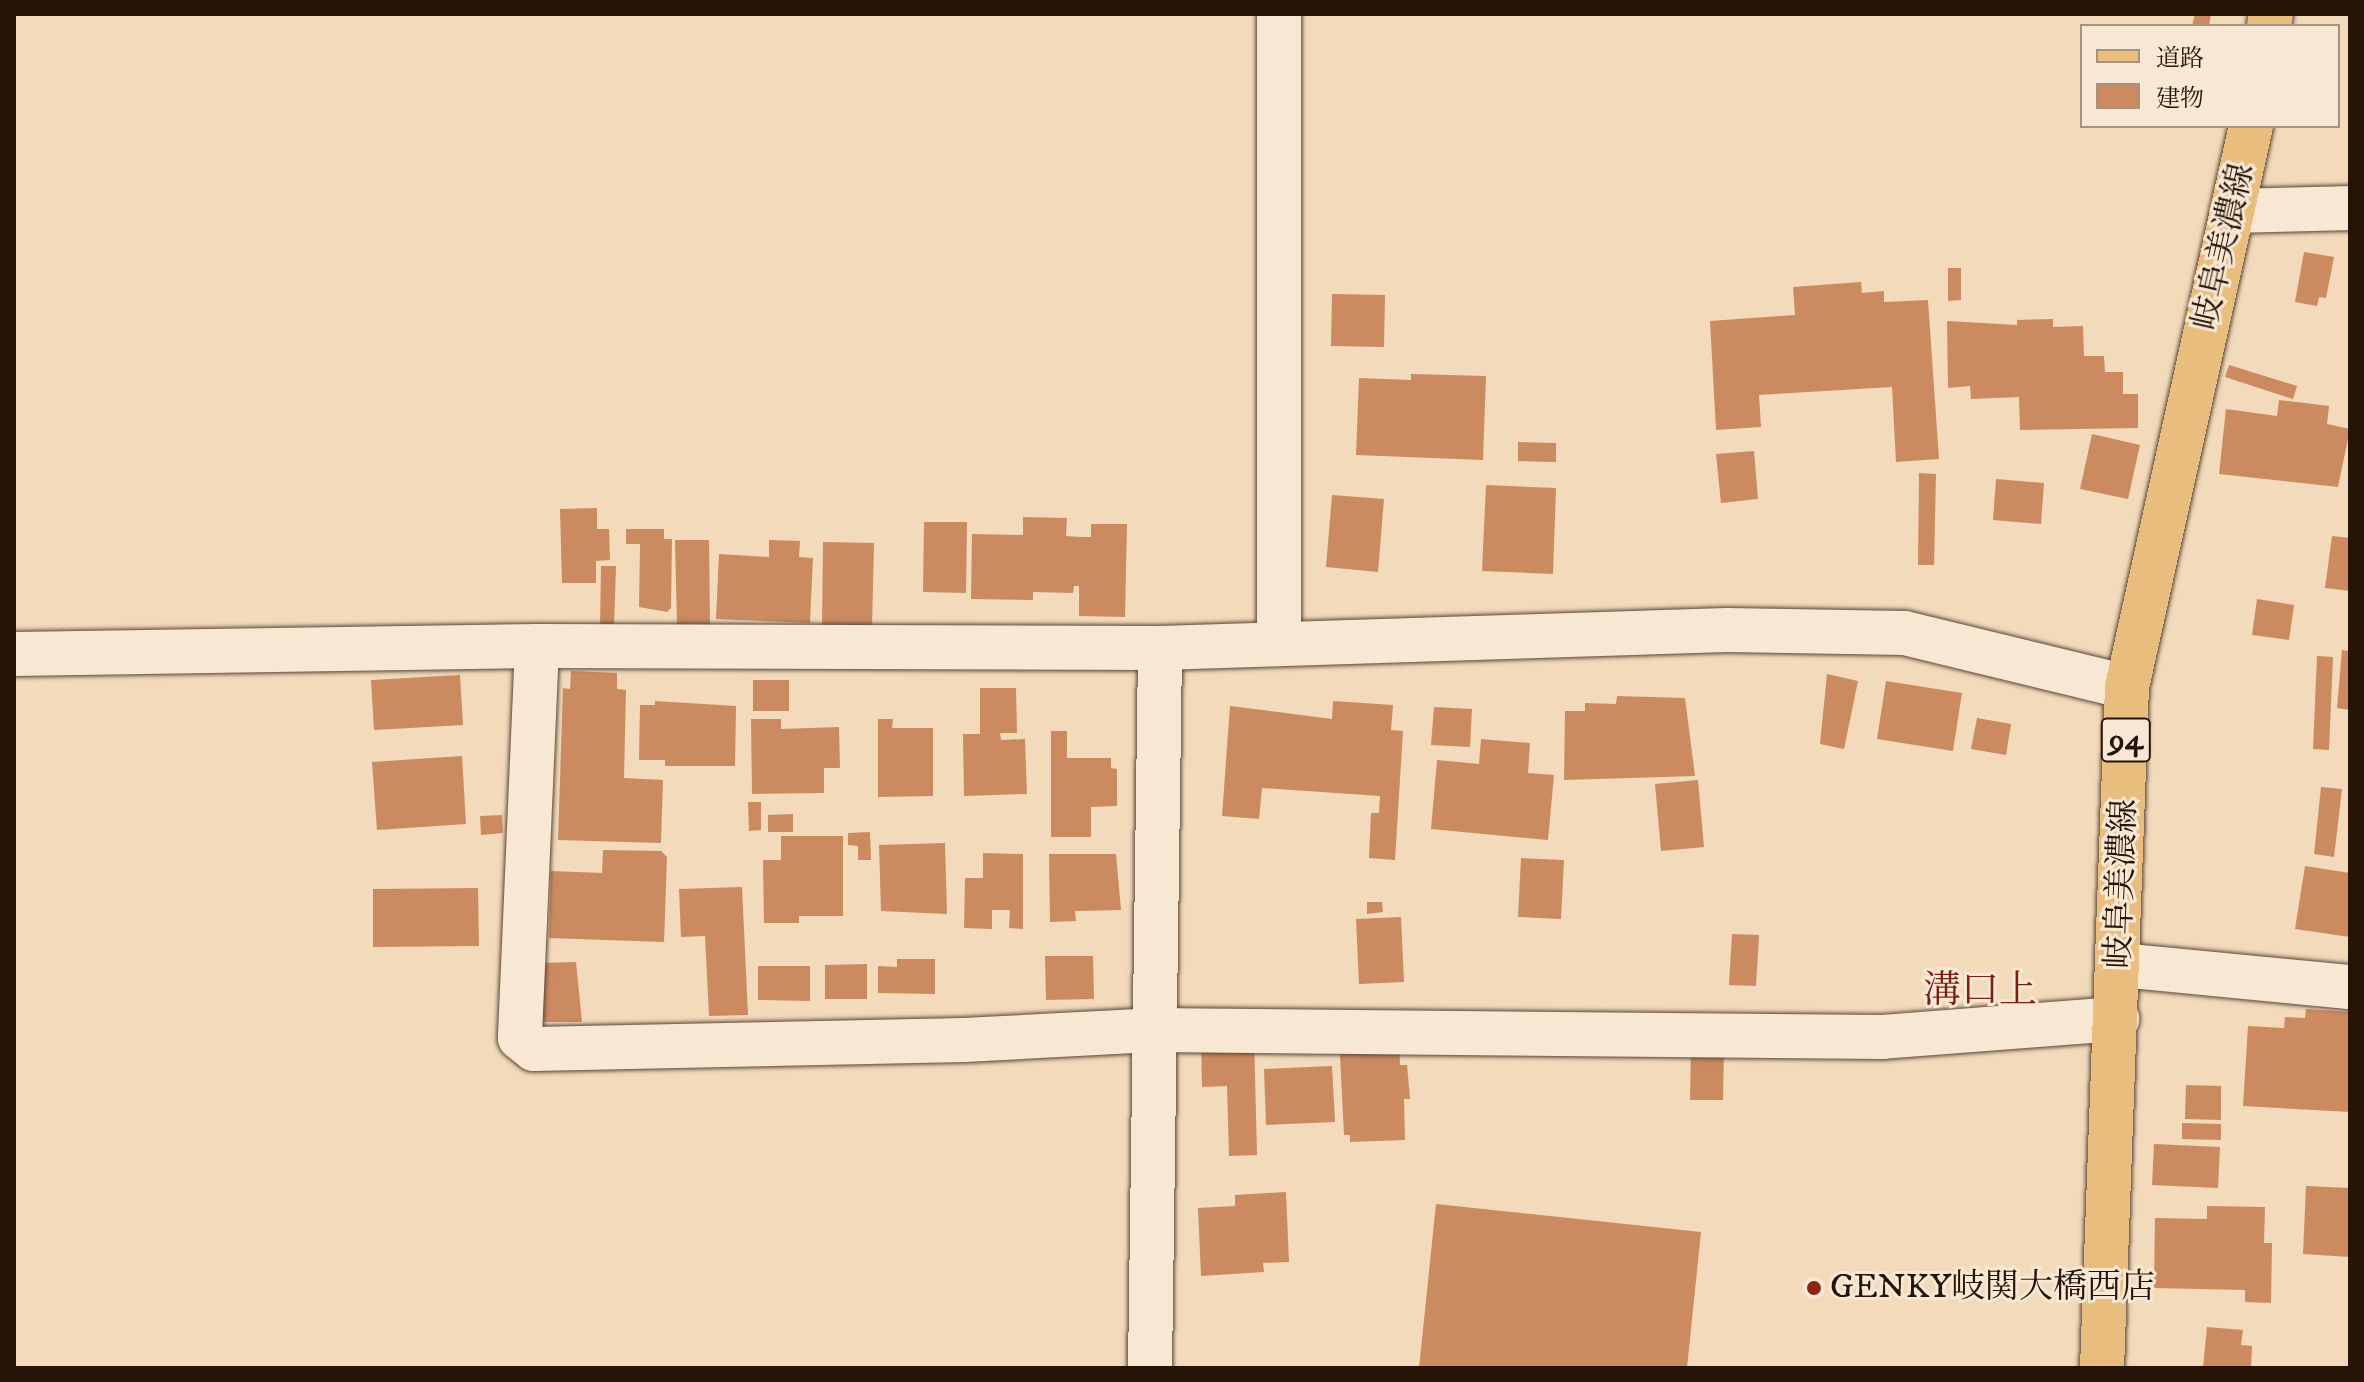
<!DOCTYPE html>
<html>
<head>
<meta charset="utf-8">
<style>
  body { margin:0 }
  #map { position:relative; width:2364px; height:1382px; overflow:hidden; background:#f2dabb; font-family:"IM FELL DW Pica","Noto Serif JP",serif }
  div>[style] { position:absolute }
  .building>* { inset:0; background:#cc8a60 }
  .roads { filter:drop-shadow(0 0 2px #5a4636) drop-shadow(0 0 2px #5a4636) }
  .minor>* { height:44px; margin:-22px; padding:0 22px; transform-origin:22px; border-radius:22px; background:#f7e7d3 }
  .primary>* { height:44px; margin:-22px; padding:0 22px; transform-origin:22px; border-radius:22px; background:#e9bd7e }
  .dots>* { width:22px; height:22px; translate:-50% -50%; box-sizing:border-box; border:4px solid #f7e7d3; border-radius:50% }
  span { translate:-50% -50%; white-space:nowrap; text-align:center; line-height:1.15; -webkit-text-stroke:6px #f7e7d3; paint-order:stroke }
  .shield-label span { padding:2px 6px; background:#f7e7d3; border:2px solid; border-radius:6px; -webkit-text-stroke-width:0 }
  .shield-label { font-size:32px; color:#271409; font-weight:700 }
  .street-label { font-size:34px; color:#271409 }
  .poi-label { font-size:34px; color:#271409 }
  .left { translate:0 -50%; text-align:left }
  .quarter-label { font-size:38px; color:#7a1f14 }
  .frame { position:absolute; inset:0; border:16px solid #271409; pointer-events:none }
  .legend { position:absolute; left:2080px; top:24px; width:260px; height:104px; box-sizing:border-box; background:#f7e7d3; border:2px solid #a49382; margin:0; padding:10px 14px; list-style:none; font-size:24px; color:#271409 }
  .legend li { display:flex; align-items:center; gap:16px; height:40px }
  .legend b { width:40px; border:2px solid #a49382 }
</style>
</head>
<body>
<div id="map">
  <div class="building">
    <div style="clip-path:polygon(2195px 14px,2211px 14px,2209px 26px,2192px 26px)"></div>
    <div style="clip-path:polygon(2304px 252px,2334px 257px,2326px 298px,2319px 297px,2317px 306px,2295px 302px)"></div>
    <div style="clip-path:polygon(1948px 268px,1961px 268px,1961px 300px,1948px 301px)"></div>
    <div style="clip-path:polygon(1861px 282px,1862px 293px,1884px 291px,1884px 302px,1928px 300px,1939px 459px,1896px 462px,1892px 387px,1759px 395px,1761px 427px,1716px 430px,1710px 321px,1795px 315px,1793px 287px)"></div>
    <div style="clip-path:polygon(1332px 294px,1385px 295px,1384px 347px,1331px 346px)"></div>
    <div style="clip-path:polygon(2053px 319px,2053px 327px,2083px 326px,2084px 356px,2104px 356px,2105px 372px,2123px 372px,2123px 394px,2138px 394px,2138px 428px,2020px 430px,2019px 397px,1971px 399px,1970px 386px,1948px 388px,1947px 321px,2017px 325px,2017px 320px)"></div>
    <div style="clip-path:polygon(2229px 365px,2297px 386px,2293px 399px,2225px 377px)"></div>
    <div style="clip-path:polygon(1411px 374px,1486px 376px,1483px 460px,1356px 455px,1359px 378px,1411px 380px)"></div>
    <div style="clip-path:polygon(2279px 400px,2329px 406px,2327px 424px,2350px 429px,2338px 487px,2219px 474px,2226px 409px,2277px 416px)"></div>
    <div style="clip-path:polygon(2092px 434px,2140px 445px,2128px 499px,2080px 489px)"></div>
    <div style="clip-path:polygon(1518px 442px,1556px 443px,1556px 462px,1518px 461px)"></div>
    <div style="clip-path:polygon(1754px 451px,1758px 499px,1721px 503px,1716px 454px)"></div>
    <div style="clip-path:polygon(1919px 473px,1936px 474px,1934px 565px,1918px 565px)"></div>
    <div style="clip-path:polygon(1996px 479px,2044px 483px,2041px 524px,1993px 520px)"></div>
    <div style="clip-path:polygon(1486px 485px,1556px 488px,1553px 574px,1482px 571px)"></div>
    <div style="clip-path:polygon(1332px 495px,1384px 499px,1378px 572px,1326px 567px)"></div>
    <div style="clip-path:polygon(597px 508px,597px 529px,609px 529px,610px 560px,596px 561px,596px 583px,562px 583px,560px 509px)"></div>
    <div style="clip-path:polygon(1023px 517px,1067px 518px,1066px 536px,1080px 537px,1091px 537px,1091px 524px,1127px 524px,1125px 617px,1079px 616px,1079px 586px,1074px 586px,1073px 593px,1033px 592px,1033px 600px,971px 599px,972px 534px,1023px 535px)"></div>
    <div style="clip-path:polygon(924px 522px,967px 522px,966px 593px,923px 592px)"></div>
    <div style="clip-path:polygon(626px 529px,664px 529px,664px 539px,672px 539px,671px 608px,667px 612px,639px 607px,640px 544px,626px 544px)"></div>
    <div style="clip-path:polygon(2332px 536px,2350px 538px,2350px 591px,2325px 588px)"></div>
    <div style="clip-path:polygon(675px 540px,709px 540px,710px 625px,677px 625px)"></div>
    <div style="clip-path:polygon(769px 540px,800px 541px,799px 557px,813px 558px,810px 623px,716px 619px,719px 554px,769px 557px)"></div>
    <div style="clip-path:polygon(823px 542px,874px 543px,872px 628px,822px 627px)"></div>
    <div style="clip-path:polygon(601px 566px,616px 566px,614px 625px,600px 625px)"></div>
    <div style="clip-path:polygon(2257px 599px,2294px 605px,2289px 640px,2252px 635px)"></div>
    <div style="clip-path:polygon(2342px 650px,2350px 651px,2350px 710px,2337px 708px)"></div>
    <div style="clip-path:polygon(2317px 656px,2333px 657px,2329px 750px,2313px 749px)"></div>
    <div style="clip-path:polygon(571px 671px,617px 673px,617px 689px,626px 690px,624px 778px,663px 780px,661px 843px,558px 840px,563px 688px,570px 689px)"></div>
    <div style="clip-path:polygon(1827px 674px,1858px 681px,1844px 749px,1820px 744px)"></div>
    <div style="clip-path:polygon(460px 675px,463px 725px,374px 730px,371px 680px)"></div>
    <div style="clip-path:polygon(753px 680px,789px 680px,789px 711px,753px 711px)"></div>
    <div style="clip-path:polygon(1886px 681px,1962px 693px,1953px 751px,1877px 739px)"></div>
    <div style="clip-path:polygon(980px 688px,1016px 688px,1017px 733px,1000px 733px,1001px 740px,1025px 739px,1027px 794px,964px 796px,963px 734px,980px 734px)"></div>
    <div style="clip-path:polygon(1617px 696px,1685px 698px,1695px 776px,1564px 780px,1565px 711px,1585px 711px,1585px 703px,1616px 704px)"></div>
    <div style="clip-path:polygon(655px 701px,736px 706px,735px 766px,665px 766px,665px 760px,639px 760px,640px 705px,655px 705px)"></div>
    <div style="clip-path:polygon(1333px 701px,1393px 705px,1391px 730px,1403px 731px,1395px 860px,1369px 858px,1371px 813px,1379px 813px,1380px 796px,1262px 788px,1259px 819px,1222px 816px,1230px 706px,1332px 719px)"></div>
    <div style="clip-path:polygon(1434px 707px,1472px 709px,1470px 747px,1431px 745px)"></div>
    <div style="clip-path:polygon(1977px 718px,2011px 724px,2006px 755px,1971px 749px)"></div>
    <div style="clip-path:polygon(751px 719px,781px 719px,781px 729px,839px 727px,840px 768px,824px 768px,824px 793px,752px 794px)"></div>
    <div style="clip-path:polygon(878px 719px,893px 719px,892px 728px,933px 728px,933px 796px,878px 797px)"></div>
    <div style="clip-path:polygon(1051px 731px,1067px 731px,1067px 758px,1111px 758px,1111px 768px,1117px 769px,1117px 806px,1091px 807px,1091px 837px,1051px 837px)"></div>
    <div style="clip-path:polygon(1481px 739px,1530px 743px,1528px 773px,1554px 775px,1548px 840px,1431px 829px,1437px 760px,1479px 764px)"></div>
    <div style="clip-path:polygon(462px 756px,466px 824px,377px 830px,372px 762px)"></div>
    <div style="clip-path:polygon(1698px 780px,1704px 847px,1661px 851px,1655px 784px)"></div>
    <div style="clip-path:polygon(2321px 787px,2342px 789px,2334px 857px,2314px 854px)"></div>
    <div style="clip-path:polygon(748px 802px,761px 802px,761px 830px,749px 831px)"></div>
    <div style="clip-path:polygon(793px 814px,793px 832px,768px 832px,768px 815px)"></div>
    <div style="clip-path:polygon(502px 815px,503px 833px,481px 835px,480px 816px)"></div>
    <div style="clip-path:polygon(870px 832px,871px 860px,858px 860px,858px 846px,848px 845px,848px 833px)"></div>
    <div style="clip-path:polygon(781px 836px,843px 836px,843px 916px,799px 916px,799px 923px,764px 923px,763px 860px,781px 860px)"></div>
    <div style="clip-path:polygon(945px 843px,947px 914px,881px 911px,879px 845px)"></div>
    <div style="clip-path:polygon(603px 850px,661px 851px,667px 857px,664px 942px,549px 938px,551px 871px,602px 873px)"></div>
    <div style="clip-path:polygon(983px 853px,1023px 854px,1023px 929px,1009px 928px,1010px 910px,992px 910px,992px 929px,964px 928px,965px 878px,983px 878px)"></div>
    <div style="clip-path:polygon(1049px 854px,1116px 854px,1121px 910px,1075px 911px,1076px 921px,1050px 922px)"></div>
    <div style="clip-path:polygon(1521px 858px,1564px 860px,1561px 919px,1518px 917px)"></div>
    <div style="clip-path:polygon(2305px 866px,2350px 873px,2350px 937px,2295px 929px)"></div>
    <div style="clip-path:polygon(742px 887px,748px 1015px,709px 1016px,705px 936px,681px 937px,679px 889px)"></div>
    <div style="clip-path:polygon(478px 888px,479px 946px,373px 947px,373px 889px)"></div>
    <div style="clip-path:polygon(1367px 902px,1382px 902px,1383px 912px,1367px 914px)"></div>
    <div style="clip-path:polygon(1401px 917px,1404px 982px,1359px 984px,1356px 919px)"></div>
    <div style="clip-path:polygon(1732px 934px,1759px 935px,1756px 986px,1729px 985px)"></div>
    <div style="clip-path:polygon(1045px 956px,1093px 956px,1094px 999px,1046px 1000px)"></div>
    <div style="clip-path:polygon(897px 959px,935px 959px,935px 994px,878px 993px,878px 966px,897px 967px)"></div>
    <div style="clip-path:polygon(576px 962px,582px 1022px,540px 1022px,540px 963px)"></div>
    <div style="clip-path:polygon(867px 964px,867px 999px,825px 999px,825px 965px)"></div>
    <div style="clip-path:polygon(758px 966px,810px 966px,810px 1001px,758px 1000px)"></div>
    <div style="clip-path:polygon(2306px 1009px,2350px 1012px,2350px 1112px,2243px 1106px,2248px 1026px,2284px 1028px,2285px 1017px,2305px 1018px)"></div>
    <div style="clip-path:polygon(1254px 1036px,1257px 1155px,1229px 1156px,1227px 1086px,1202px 1087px,1201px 1038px)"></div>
    <div style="clip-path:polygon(1339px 1036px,1399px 1036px,1400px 1065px,1407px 1065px,1409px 1087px,1410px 1099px,1404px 1099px,1405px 1140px,1350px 1142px,1350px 1135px,1344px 1135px)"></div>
    <div style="clip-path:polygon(1691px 1048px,1724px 1048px,1723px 1100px,1690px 1100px)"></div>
    <div style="clip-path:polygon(1332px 1066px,1335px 1122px,1266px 1125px,1264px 1069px)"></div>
    <div style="clip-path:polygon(2186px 1085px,2221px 1086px,2221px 1120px,2185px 1119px)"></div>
    <div style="clip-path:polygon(2182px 1123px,2221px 1124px,2221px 1140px,2182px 1139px)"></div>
    <div style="clip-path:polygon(2154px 1144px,2220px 1147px,2218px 1188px,2152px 1185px)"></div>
    <div style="clip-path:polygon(2306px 1186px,2350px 1188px,2350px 1257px,2303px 1254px)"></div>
    <div style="clip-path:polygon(1286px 1192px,1289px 1262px,1263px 1263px,1264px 1272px,1201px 1276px,1198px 1208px,1235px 1206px,1235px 1195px)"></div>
    <div style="clip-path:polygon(1436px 1204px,1701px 1232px,1687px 1368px,1419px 1368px)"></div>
    <div style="clip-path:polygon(2207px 1206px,2265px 1207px,2264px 1243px,2272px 1243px,2271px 1303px,2245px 1302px,2245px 1290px,2154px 1288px,2155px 1218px,2207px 1219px)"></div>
    <div style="clip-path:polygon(2207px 1327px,2243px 1330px,2241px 1345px,2252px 1346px,2251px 1368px,2203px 1368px)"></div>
  </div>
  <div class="roads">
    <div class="minor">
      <div style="left:1279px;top:14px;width:630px;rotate:90deg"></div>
      <div style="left:2235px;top:211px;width:115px;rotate:-1.5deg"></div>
      <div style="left:537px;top:646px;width:392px;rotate:92.5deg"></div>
      <div style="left:520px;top:1038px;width:18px;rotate:38deg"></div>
      <div style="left:534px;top:1049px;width:430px;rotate:-1.2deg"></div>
      <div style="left:964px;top:1040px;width:189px;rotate:-3deg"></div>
      <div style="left:1153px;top:1030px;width:729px;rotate:0.55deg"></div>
      <div style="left:1882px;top:1037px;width:236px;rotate:-4.4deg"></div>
      <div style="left:14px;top:654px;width:523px;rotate:-0.88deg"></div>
      <div style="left:537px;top:646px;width:623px;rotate:0.18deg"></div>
      <div style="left:1160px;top:648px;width:567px;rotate:-1.82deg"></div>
      <div style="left:1727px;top:630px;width:178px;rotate:1deg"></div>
      <div style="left:1905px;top:633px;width:228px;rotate:13.7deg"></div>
      <div style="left:2120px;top:965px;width:231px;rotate:5.5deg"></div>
      <div style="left:1150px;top:1368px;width:720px;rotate:-89.2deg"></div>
    </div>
    <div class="primary">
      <div style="left:2269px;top:26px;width:12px;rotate:-81deg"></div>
      <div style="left:2102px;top:1368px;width:681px;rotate:-87.9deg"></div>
      <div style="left:2127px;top:687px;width:575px;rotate:-77.54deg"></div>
    </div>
  </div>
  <div class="dots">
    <div style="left:1814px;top:1288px;background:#8f2418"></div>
  </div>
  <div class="shield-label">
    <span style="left:2126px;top:740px">94</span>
  </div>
  <div class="street-label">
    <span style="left:2224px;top:247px;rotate:-77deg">岐阜美濃線</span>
    <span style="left:2122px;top:884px;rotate:-88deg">岐阜美濃線</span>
  </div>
  <div class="poi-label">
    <span class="left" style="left:1830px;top:1288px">GENKY岐関大橋西店</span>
  </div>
  <div class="quarter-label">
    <span style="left:1980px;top:992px">溝口上</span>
  </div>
  <div class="frame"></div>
  <ul class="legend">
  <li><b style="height:10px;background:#e9bd7e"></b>道路</li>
  <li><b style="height:22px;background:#cc8a60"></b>建物</li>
  </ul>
</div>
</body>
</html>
